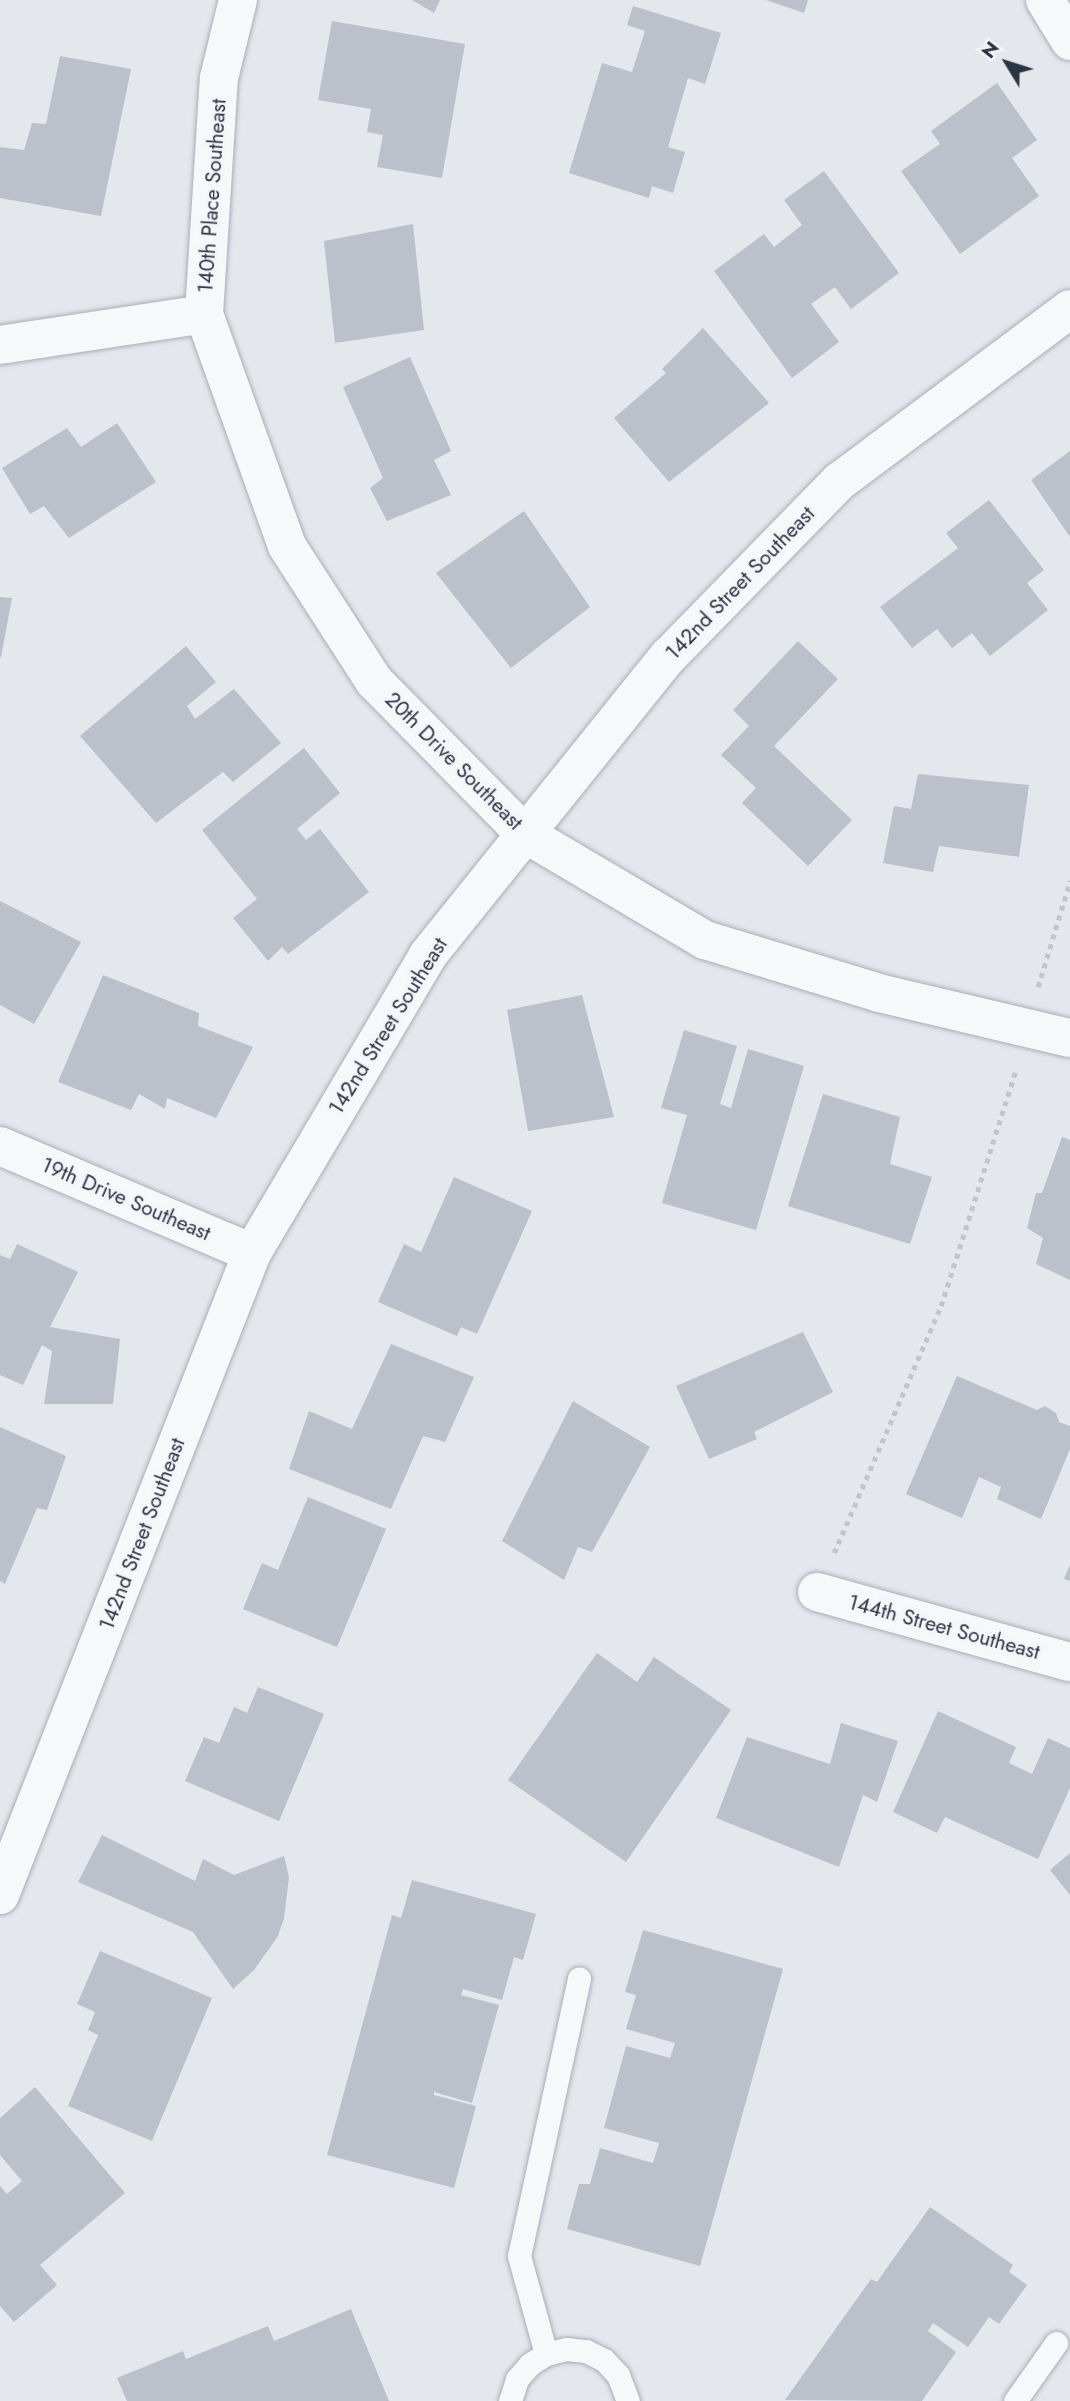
<!DOCTYPE html>
<html>
<head>
<meta charset="utf-8">
<style>
  body { margin:0 }
  #map { position:relative; width:1070px; height:2401px; overflow:hidden; background:#e4e7ec; font-family:Jost,sans-serif }
  div>[style] { position:absolute }
  .building>* { inset:0; background:#bbc0ca }
  .path>* { height:4.5px; margin-top:-2.25px; transform-origin:0; background:repeating-linear-gradient(90deg,#c2c5cb 0 5px,transparent 0 10px) }
  .roads { filter:drop-shadow(0 0 2px #a9aeb7) drop-shadow(0 0 2px #a9aeb7) }
  .lane>* { height:23px; margin:-11.5px; padding:0 11.5px; transform-origin:11.5px; border-radius:11.5px; background:#f7f8fa }
  .street>* { height:38px; margin:-19px; padding:0 19px; transform-origin:19px; border-radius:19px; background:#f7f8fa }
  span { translate:-50% -50%; white-space:nowrap; text-align:center; line-height:1.15; -webkit-text-stroke:7px #f4f6f9; paint-order:stroke }
  .street-label { font-size:21px; color:#2b3445 }
  .north { position:absolute; left:972px; top:28px; width:70px; height:70px; -webkit-text-stroke:5px #f4f6f9; paint-order:stroke; rotate:308deg; font-size:19px; font-weight:700; line-height:28px; text-align:center; color:#2b3445 }
  .north::after { content:''; display:block; margin:auto; width:24px; height:32px; background:#2b3445; clip-path:polygon(50% 0,100% 100%,50% 72%,0 100%) }
</style>
</head>
<body>
<div id="map">
  <div class="building">
    <div style="clip-path:polygon(412px 0,440px 0,434px 13px)"></div>
    <div style="clip-path:polygon(766px 0,808px 0,804px 13px)"></div>
    <div style="clip-path:polygon(633px 6px,721px 33px,705px 84px,688px 78px,668px 147px,685px 152px,673px 193px,652px 186px,649px 198px,569px 173px,602px 63px,632px 72px,645px 31px,627px 25px)"></div>
    <div style="clip-path:polygon(332px 21px,465px 44px,442px 178px,377px 167px,383px 135px,367px 132px,371px 109px,318px 100px)"></div>
    <div style="clip-path:polygon(60px 56px,131px 69px,101px 216px,0 198px,0 147px,24px 150px,32px 123px,46px 124px)"></div>
    <div style="clip-path:polygon(997px 83px,1037px 140px,1012px 158px,1039px 196px,960px 254px,901px 171px,940px 144px,931px 131px)"></div>
    <div style="clip-path:polygon(824px 171px,899px 273px,851px 309px,835px 287px,811px 304px,839px 342px,792px 378px,714px 271px,764px 234px,774px 247px,802px 225px,784px 200px)"></div>
    <div style="clip-path:polygon(413px 224px,424px 330px,335px 343px,324px 241px)"></div>
    <div style="clip-path:polygon(703px 328px,769px 403px,669px 482px,614px 418px,666px 373px,662px 369px)"></div>
    <div style="clip-path:polygon(410px 357px,451px 451px,434px 460px,451px 495px,387px 521px,370px 488px,383px 478px,343px 387px)"></div>
    <div style="clip-path:polygon(117px 423px,156px 482px,69px 538px,44px 506px,30px 514px,2px 468px,67px 428px,81px 447px)"></div>
    <div style="clip-path:polygon(1070px 451px,1070px 537px,1031px 480px)"></div>
    <div style="clip-path:polygon(989px 500px,1044px 570px,1027px 583px,1048px 610px,990px 656px,972px 633px,952px 648px,937px 629px,912px 648px,880px 607px,958px 548px,946px 533px)"></div>
    <div style="clip-path:polygon(524px 511px,590px 607px,511px 668px,436px 573px)"></div>
    <div style="clip-path:polygon(0 597px,12px 598px,1px 657px,0 657px)"></div>
    <div style="clip-path:polygon(798px 641px,838px 679px,774px 746px,852px 820px,808px 866px,742px 803px,756px 788px,721px 755px,749px 726px,733px 710px)"></div>
    <div style="clip-path:polygon(186px 646px,216px 682px,187px 706px,195px 719px,234px 689px,281px 743px,233px 782px,223px 772px,156px 823px,80px 736px)"></div>
    <div style="clip-path:polygon(304px 748px,340px 793px,297px 829px,306px 840px,320px 829px,369px 892px,288px 954px,282px 947px,268px 961px,233px 918px,257px 899px,202px 830px)"></div>
    <div style="clip-path:polygon(918px 774px,1029px 785px,1019px 857px,939px 846px,933px 872px,883px 863px,894px 806px,911px 809px)"></div>
    <div style="clip-path:polygon(0 901px,81px 942px,34px 1024px,0 1005px)"></div>
    <div style="clip-path:polygon(103px 975px,199px 1013px,198px 1026px,253px 1047px,216px 1118px,167px 1098px,165px 1109px,139px 1094px,131px 1110px,58px 1082px)"></div>
    <div style="clip-path:polygon(582px 995px,614px 1117px,528px 1131px,507px 1010px)"></div>
    <div style="clip-path:polygon(684px 1030px,737px 1046px,720px 1104px,731px 1108px,748px 1049px,804px 1066px,756px 1230px,662px 1203px,687px 1115px,661px 1108px)"></div>
    <div style="clip-path:polygon(823px 1094px,900px 1117px,890px 1164px,932px 1177px,910px 1244px,788px 1206px)"></div>
    <div style="clip-path:polygon(1062px 1137px,1070px 1140px,1070px 1280px,1036px 1264px,1043px 1238px,1027px 1228px,1036px 1193px,1042px 1193px)"></div>
    <div style="clip-path:polygon(454px 1177px,532px 1211px,477px 1334px,461px 1327px,457px 1336px,378px 1302px,404px 1244px,421px 1252px)"></div>
    <div style="clip-path:polygon(17px 1244px,78px 1272px,50px 1327px,120px 1339px,113px 1404px,44px 1404px,52px 1351px,42px 1345px,23px 1385px,0 1375px,0 1255px,10px 1259px)"></div>
    <div style="clip-path:polygon(803px 1332px,833px 1392px,754px 1432px,757px 1439px,709px 1459px,676px 1386px)"></div>
    <div style="clip-path:polygon(391px 1344px,474px 1377px,445px 1442px,423px 1436px,391px 1509px,289px 1469px,309px 1411px,352px 1429px)"></div>
    <div style="clip-path:polygon(957px 1376px,1037px 1410px,1045px 1406px,1056px 1413px,1059px 1422px,1070px 1426px,1070px 1449px,1041px 1519px,997px 1499px,1001px 1487px,979px 1477px,962px 1518px,906px 1494px)"></div>
    <div style="clip-path:polygon(573px 1401px,650px 1447px,592px 1552px,578px 1547px,564px 1580px,502px 1541px)"></div>
    <div style="clip-path:polygon(0 1427px,66px 1456px,47px 1510px,37px 1508px,5px 1584px,0 1581px)"></div>
    <div style="clip-path:polygon(308px 1497px,386px 1529px,337px 1647px,243px 1609px,262px 1563px,278px 1570px)"></div>
    <div style="clip-path:polygon(1070px 1565px,1070px 1581px,1064px 1579px)"></div>
    <div style="clip-path:polygon(597px 1653px,637px 1682px,654px 1657px,731px 1710px,626px 1862px,508px 1780px)"></div>
    <div style="clip-path:polygon(258px 1687px,324px 1714px,279px 1821px,185px 1781px,204px 1737px,219px 1743px,234px 1707px,247px 1713px)"></div>
    <div style="clip-path:polygon(938px 1711px,1016px 1747px,1009px 1763px,1032px 1774px,1048px 1738px,1070px 1748px,1070px 1788px,1038px 1859px,945px 1817px,937px 1833px,893px 1812px)"></div>
    <div style="clip-path:polygon(841px 1723px,898px 1741px,877px 1802px,863px 1795px,839px 1867px,716px 1818px,747px 1737px,830px 1764px)"></div>
    <div style="clip-path:polygon(102px 1835px,195px 1881px,203px 1859px,234px 1875px,284px 1856px,289px 1877px,284px 1918px,278px 1936px,254px 1970px,233px 1989px,193px 1932px,78px 1882px)"></div>
    <div style="clip-path:polygon(1070px 1853px,1070px 1895px,1050px 1870px)"></div>
    <div style="clip-path:polygon(412px 1880px,536px 1914px,523px 1960px,514px 1957px,502px 2000px,463px 1989px,461px 1995px,499px 2005px,472px 2103px,434px 2092px,434px 2095px,476px 2106px,454px 2188px,327px 2155px,392px 1915px,401px 1918px)"></div>
    <div style="clip-path:polygon(643px 1930px,783px 1969px,700px 2266px,567px 2229px,579px 2184px,590px 2184px,600px 2148px,653px 2163px,659px 2143px,604px 2128px,626px 2046px,670px 2058px,675px 2043px,626px 2029px,636px 1995px,625px 1992px)"></div>
    <div style="clip-path:polygon(100px 1951px,212px 1998px,152px 2141px,68px 2106px,98px 2035px,88px 2030px,95px 2012px,77px 2004px)"></div>
    <div style="clip-path:polygon(35px 2087px,125px 2193px,40px 2265px,57px 2285px,14px 2322px,0 2306px,0 2186px,7px 2194px,22px 2181px,0 2155px,0 2118px)"></div>
    <div style="clip-path:polygon(930px 2207px,1013px 2265px,1009px 2272px,1027px 2285px,999px 2324px,989px 2317px,968px 2347px,933px 2323px,928px 2331px,956px 2352px,922px 2401px,785px 2400px,871px 2279px,877px 2282px)"></div>
    <div style="clip-path:polygon(351px 2309px,389px 2401px,127px 2401px,117px 2378px,183px 2351px,186px 2359px,268px 2326px,274px 2341px)"></div>
  </div>
  <div class="path">
    <div style="left:1038px;top:987px;width:111px;rotate:-73.2deg"></div>
    <div style="left:834px;top:1553px;width:269px;rotate:-66.6deg"></div>
    <div style="left:941px;top:1306px;width:248px;rotate:-72.4deg"></div>
  </div>
  <div class="roads">
    <div class="lane">
      <div style="left:546px;top:2354px;width:102px;rotate:-105.4deg"></div>
      <div style="left:519px;top:2256px;width:284px;rotate:-77.8deg"></div>
      <div style="left:510px;top:2401px;width:23px;rotate:-72deg"></div>
      <div style="left:517px;top:2379px;width:20px;rotate:-49deg"></div>
      <div style="left:530px;top:2364px;width:19px;rotate:-32deg"></div>
      <div style="left:546px;top:2354px;width:21px;rotate:-14deg"></div>
      <div style="left:566px;top:2349px;width:20px;rotate:6deg"></div>
      <div style="left:586px;top:2351px;width:20px;rotate:27deg"></div>
      <div style="left:604px;top:2360px;width:21px;rotate:47deg"></div>
      <div style="left:618px;top:2375px;width:28px;rotate:69deg"></div>
      <div style="left:1015px;top:2401px;width:71px;rotate:-54.7deg"></div>
    </div>
    <div class="street">
      <div style="left:1045px;top:0;width:48px;rotate:58.6deg"></div>
      <div style="left:204px;top:314px;width:246px;rotate:70.3deg"></div>
      <div style="left:287px;top:546px;width:161px;rotate:57.2deg"></div>
      <div style="left:374px;top:681px;width:214px;rotate:45.4deg"></div>
      <div style="left:524px;top:833px;width:210px;rotate:30.6deg"></div>
      <div style="left:705px;top:940px;width:182px;rotate:16.9deg"></div>
      <div style="left:879px;top:993px;width:196px;rotate:13.3deg"></div>
      <div style="left:0;top:345px;width:206px;rotate:-8.6deg"></div>
      <div style="left:204px;top:314px;width:236px;rotate:-86.4deg"></div>
      <div style="left:219px;top:78px;width:80px;rotate:-76.3deg"></div>
      <div style="left:0;top:1146px;width:274px;rotate:23deg"></div>
      <div style="left:817px;top:1592px;width:263px;rotate:15.5deg"></div>
      <div style="left:0;top:1895px;width:690px;rotate:-68.57deg"></div>
      <div style="left:252px;top:1253px;width:346px;rotate:-59.4deg"></div>
      <div style="left:428px;top:955px;width:383px;rotate:-51.2deg"></div>
      <div style="left:668px;top:657px;width:246px;rotate:-45.7deg"></div>
      <div style="left:840px;top:481px;width:287px;rotate:-36.8deg"></div>
    </div>
  </div>
  <div class="street-label">
    <span style="left:212px;top:196px;rotate:-86deg">140th Place Southeast</span>
    <span style="left:740px;top:583px;rotate:-46deg">142nd Street Southeast</span>
    <span style="left:454px;top:761px;rotate:45deg">20th Drive Southeast</span>
    <span style="left:388px;top:1026px;rotate:-58deg">142nd Street Southeast</span>
    <span style="left:126px;top:1199px;rotate:23deg">19th Drive Southeast</span>
    <span style="left:142px;top:1534px;rotate:-69deg">142nd Street Southeast</span>
    <span style="left:944px;top:1627px;rotate:15deg">144th Street Southeast</span>
  </div>
  <div class="north">N</div>
</div>
</body>
</html>
